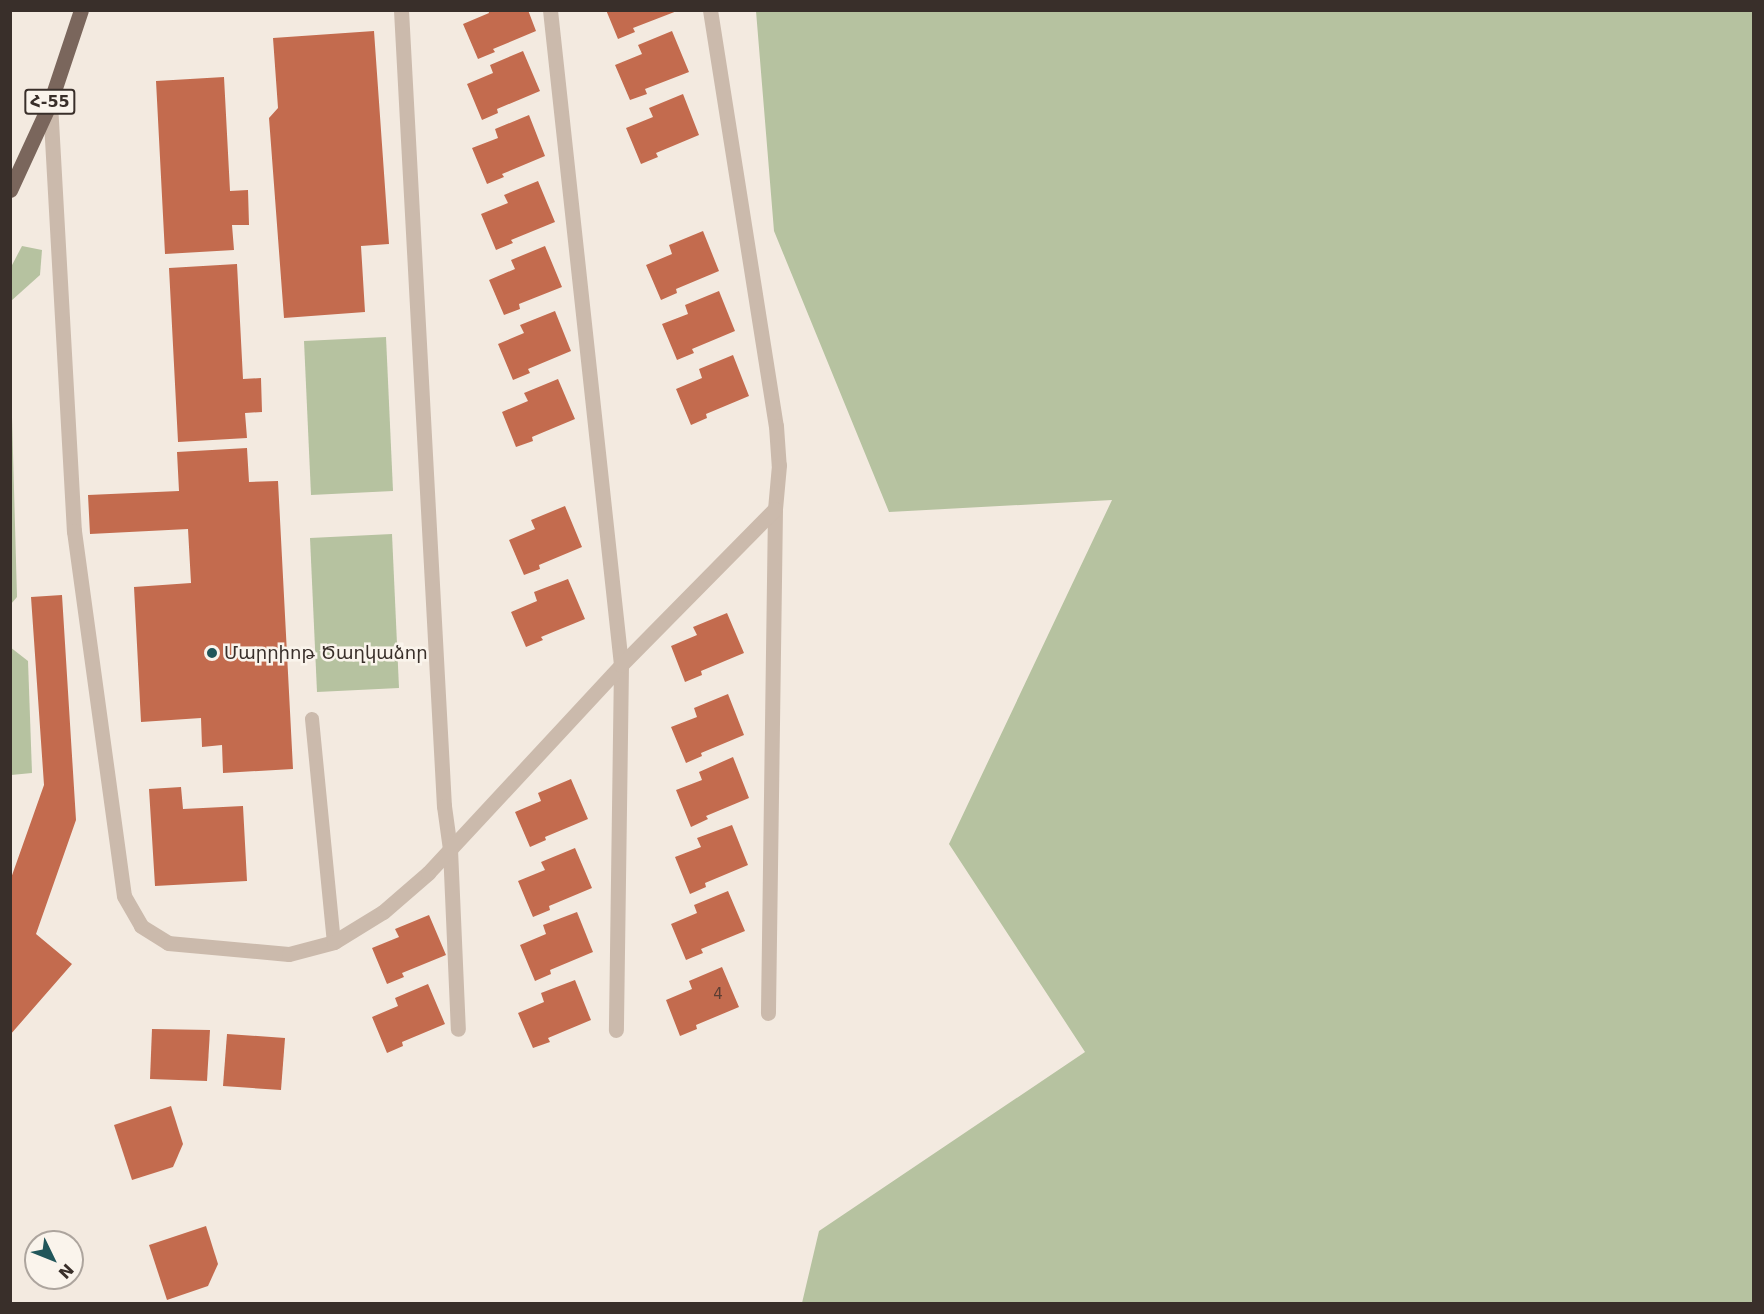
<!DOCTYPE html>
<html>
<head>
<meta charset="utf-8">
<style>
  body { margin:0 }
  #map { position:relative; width:1764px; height:1314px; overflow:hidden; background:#f3eae0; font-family:"DejaVu Sans","Noto Sans Armenian",sans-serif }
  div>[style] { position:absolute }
  .green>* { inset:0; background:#b6c2a0 }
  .building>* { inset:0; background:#c36b4e }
  .lane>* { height:14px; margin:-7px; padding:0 7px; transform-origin:7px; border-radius:7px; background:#cbbaac }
  .street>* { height:15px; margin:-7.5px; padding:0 7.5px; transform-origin:7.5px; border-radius:7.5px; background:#cbbaac }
  .primary>* { height:15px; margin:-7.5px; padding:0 7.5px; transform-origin:7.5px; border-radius:7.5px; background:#7a665c }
  .dots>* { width:16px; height:16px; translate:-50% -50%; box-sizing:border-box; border:3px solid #faf4ec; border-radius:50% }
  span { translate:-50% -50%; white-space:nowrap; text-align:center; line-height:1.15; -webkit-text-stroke:5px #faf4ec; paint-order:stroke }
  .number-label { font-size:15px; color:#5c3e33 }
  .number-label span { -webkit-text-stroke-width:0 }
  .shield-label span { padding:2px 4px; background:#faf4ec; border:2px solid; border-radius:4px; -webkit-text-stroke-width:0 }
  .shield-label { font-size:16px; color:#392f2a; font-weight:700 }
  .poi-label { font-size:18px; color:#392f2a }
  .left { translate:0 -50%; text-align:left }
  .frame { position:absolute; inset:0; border:12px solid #392f2a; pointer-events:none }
  .north { position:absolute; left:24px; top:1230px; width:60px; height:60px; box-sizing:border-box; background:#faf4ec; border:2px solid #ada59e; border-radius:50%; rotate:133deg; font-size:16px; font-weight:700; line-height:24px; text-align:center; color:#392f2a }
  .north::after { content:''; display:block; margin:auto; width:21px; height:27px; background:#21565a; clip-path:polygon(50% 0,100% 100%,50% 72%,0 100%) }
</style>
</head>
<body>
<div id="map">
  <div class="green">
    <div style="clip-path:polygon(756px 11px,1753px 11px,1753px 1303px,802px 1303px,819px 1231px,1085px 1052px,949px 844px,1112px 500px,889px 512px,774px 231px)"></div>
    <div style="clip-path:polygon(22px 246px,42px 250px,40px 275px,11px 301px,11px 267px)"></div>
    <div style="clip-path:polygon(386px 337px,393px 491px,311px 495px,304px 341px)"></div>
    <div style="clip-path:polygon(11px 381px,17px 597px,11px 604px,10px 604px)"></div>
    <div style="clip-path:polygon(392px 534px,399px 688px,317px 692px,310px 538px)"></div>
    <div style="clip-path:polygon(10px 647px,28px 661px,32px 773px,11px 775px)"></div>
  </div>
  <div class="building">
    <div style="clip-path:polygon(488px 10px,528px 10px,536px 31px,493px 49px,495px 52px,478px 59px,463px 24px,489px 13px)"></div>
    <div style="clip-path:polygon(606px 10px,677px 10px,677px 11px,633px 28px,635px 32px,618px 39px)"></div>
    <div style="clip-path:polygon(374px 31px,389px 244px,361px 246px,365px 312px,284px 318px,269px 118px,278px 108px,273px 38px)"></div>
    <div style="clip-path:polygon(672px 31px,689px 72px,645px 89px,647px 94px,630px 100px,615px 65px,642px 54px,638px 45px)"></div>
    <div style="clip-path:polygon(523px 51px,540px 91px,497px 109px,498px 113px,482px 120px,467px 84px,493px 73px,490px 65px)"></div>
    <div style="clip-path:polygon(224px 77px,230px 191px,248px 190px,249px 225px,232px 225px,234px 250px,165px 254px,156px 81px)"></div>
    <div style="clip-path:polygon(683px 94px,699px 135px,656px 153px,658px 157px,641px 164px,626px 128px,653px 117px,649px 108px)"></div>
    <div style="clip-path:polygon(529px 115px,545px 156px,502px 174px,504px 177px,487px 184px,472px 148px,498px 138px,495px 129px)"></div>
    <div style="clip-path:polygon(538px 181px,555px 222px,511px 240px,513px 243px,496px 250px,481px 214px,508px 203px,504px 195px)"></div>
    <div style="clip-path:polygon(703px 231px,719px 271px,676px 289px,677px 293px,661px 300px,646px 265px,672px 254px,669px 245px)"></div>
    <div style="clip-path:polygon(545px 246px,562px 287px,519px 304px,520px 309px,504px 315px,489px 280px,515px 269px,511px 260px)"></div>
    <div style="clip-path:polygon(237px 264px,243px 379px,261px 378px,262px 412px,245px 413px,247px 438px,178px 442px,169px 268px)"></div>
    <div style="clip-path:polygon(719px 291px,735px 331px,692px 349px,694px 353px,677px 360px,662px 324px,688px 314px,685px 305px)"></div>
    <div style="clip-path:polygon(555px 311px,571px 351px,528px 369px,530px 373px,513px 380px,498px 344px,524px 333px,520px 325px)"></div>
    <div style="clip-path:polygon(733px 355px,749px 396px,706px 414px,707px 418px,691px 425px,676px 389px,702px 378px,699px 369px)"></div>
    <div style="clip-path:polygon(558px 379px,575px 419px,532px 437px,533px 441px,516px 447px,502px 412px,528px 401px,524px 393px)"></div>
    <div style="clip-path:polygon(247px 448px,249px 482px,278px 481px,293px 769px,223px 773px,222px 745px,202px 747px,201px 718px,141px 722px,134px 587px,191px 583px,188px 529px,90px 534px,88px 495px,179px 491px,177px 452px)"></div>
    <div style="clip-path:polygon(565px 506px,582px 547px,539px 565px,540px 569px,524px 575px,509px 540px,535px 529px,531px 520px)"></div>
    <div style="clip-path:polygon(568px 579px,585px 619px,541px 637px,543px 640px,526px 647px,511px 612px,537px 601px,534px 592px)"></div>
    <div style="clip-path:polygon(62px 595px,76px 820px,36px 934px,72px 964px,10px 1035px,10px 881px,44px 785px,31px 597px)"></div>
    <div style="clip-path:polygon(727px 613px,744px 653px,701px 671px,702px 675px,685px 682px,671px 646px,697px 635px,693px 627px)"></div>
    <div style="clip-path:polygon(728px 694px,744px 735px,701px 753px,702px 756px,686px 763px,671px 727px,697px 717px,694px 708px)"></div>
    <div style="clip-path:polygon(733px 757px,749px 798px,706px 816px,708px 819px,691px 827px,676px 790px,702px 780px,699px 772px)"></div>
    <div style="clip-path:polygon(571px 779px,588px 819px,545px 837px,546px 840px,530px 847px,515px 812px,541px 801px,538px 793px)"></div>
    <div style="clip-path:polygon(181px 787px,183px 809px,243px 806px,247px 881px,155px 886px,149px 789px)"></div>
    <div style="clip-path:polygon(732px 825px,748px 865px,705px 883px,706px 887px,690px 894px,675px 857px,701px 847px,697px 838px)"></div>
    <div style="clip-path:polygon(575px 848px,592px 888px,549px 906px,550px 910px,533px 917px,518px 881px,545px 870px,541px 862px)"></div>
    <div style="clip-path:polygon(728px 891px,745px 931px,701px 949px,703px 953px,686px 960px,671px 924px,697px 913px,694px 905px)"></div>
    <div style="clip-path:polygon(577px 912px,593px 952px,550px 970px,551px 974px,535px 981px,520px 945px,546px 934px,543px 925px)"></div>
    <div style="clip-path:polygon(429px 915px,446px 955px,402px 973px,404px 977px,387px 984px,372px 948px,399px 937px,395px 929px)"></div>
    <div style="clip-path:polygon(722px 967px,739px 1007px,696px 1025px,697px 1029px,680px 1036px,666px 1000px,692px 989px,689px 981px)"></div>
    <div style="clip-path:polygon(575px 980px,591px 1020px,548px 1038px,550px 1042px,533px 1048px,518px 1013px,544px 1002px,541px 993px)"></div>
    <div style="clip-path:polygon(428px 984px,445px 1024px,402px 1042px,403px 1046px,387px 1053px,372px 1017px,398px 1006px,395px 998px)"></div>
    <div style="clip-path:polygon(152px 1029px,210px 1030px,207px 1081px,150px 1079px)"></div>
    <div style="clip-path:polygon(227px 1034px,285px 1038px,281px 1090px,223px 1086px)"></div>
    <div style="clip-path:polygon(171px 1106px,183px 1144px,173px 1167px,132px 1180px,114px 1125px)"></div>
    <div style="clip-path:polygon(206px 1226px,218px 1264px,208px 1286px,167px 1300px,149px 1245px)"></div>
  </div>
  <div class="lane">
    <div style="left:312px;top:719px;width:224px;rotate:84.4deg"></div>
  </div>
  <div class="street">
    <div style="left:401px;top:10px;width:797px;rotate:86.91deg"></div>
    <div style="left:444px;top:806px;width:43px;rotate:82.1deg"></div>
    <div style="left:450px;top:849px;width:180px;rotate:87.5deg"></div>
    <div style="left:550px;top:10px;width:659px;rotate:83.81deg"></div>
    <div style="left:621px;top:665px;width:365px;rotate:90.8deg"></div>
    <div style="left:710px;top:10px;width:421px;rotate:81deg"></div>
    <div style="left:776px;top:426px;width:39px;rotate:86deg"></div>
    <div style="left:779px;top:465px;width:44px;rotate:95.2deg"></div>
    <div style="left:775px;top:509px;width:504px;rotate:90.8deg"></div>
    <div style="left:50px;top:103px;width:429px;rotate:86.8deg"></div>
    <div style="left:74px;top:531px;width:368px;rotate:82.2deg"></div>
    <div style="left:124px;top:896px;width:34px;rotate:60deg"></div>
    <div style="left:141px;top:926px;width:32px;rotate:32deg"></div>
    <div style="left:168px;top:943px;width:121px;rotate:5.2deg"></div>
    <div style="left:289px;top:954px;width:47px;rotate:-14.9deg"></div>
    <div style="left:334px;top:942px;width:57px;rotate:-31.5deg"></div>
    <div style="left:383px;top:912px;width:60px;rotate:-40.9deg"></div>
    <div style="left:428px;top:873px;width:284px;rotate:-47.1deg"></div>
    <div style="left:621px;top:665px;width:219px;rotate:-45.4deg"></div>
  </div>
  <div class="primary">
    <div style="left:10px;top:190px;width:96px;rotate:-65.3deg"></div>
    <div style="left:50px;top:103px;width:98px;rotate:-71.6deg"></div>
  </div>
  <div class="dots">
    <div style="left:212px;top:653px;background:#21565a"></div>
  </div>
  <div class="number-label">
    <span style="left:718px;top:995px">4</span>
  </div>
  <div class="shield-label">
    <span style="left:50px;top:102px">Հ-55</span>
  </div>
  <div class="poi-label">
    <span class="left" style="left:224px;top:653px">Մարրիոթ Ծաղկաձոր</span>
  </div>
  <div class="frame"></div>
  <div class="north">N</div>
</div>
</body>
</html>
